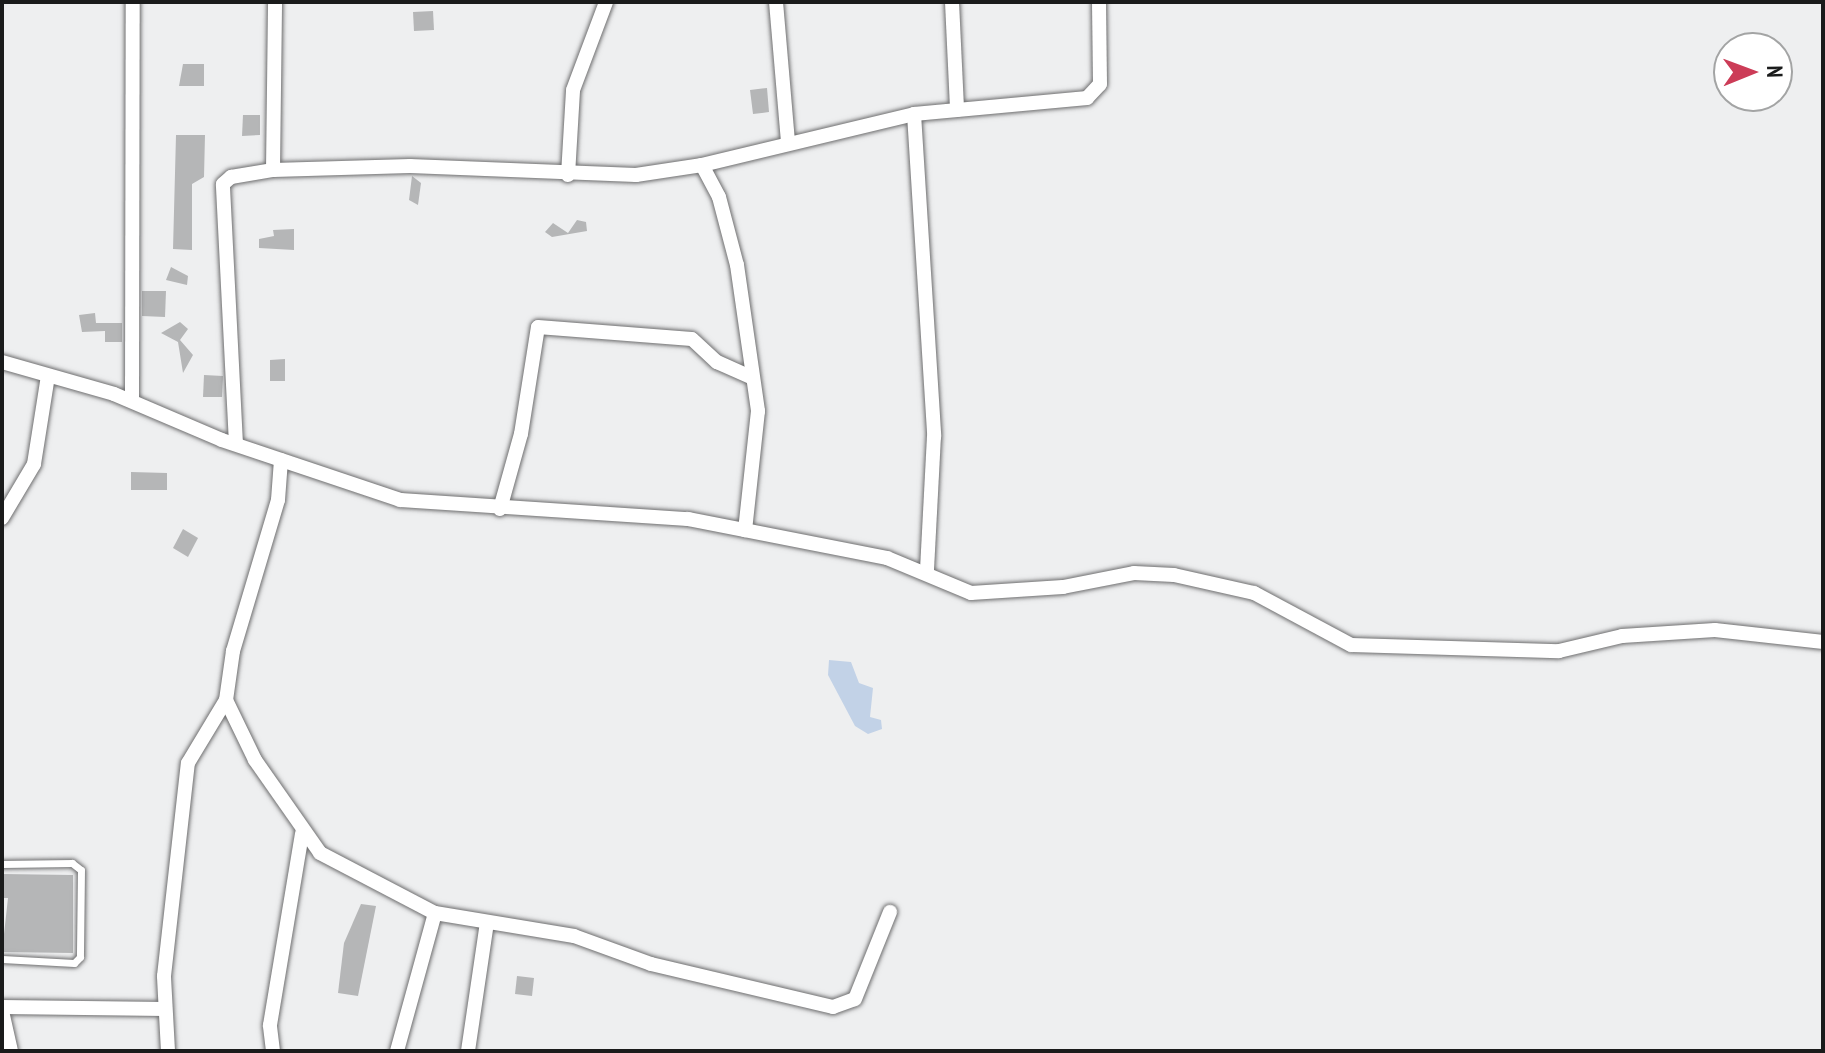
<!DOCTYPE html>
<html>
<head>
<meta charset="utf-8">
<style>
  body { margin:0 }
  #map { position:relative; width:1825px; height:1053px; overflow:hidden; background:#eeeff0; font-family:"PT Sans Narrow",sans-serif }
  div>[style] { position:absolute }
  .green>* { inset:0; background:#c2d2e7 }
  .building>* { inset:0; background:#b5b6b7 }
  .roads { filter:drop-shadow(0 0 2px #6e6e6f) drop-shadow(0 0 2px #6e6e6f) }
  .lane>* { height:7px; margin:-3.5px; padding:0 3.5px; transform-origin:3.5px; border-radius:3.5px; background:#fff }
  .street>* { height:14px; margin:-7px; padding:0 7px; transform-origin:7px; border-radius:7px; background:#fff }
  span { translate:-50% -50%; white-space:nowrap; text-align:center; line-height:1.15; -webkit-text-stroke:7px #fff; paint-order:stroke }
  .frame { position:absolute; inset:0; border:4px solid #1a1b1b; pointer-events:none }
  .north { position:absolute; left:1713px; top:32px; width:80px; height:80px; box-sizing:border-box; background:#fff; border:2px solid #a3a4a4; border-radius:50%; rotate:89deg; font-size:22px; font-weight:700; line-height:32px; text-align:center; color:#1a1b1b }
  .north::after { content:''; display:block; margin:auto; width:28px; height:36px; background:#cc3c57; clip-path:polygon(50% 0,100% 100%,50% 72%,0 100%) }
</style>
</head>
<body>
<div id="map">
  <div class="green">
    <div style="clip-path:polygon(829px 660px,851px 662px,859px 683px,873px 688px,870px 717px,881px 720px,882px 729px,868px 734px,855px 726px,828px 675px)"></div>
  </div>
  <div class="building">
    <div style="clip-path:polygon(433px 11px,434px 30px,414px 31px,413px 12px)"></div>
    <div style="clip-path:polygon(183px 64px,204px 64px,204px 86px,179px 86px)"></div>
    <div style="clip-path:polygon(767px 88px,769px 112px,753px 114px,750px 90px)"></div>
    <div style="clip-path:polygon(243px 115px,260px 115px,260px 135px,242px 136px)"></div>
    <div style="clip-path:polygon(176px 135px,205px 135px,204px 177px,192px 184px,192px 250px,173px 249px)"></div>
    <div style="clip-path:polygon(412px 176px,421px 183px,418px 205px,409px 200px)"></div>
    <div style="clip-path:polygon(577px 220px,586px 222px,587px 231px,552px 237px,545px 232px,553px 223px,568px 233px)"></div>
    <div style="clip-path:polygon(294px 229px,294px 250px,259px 248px,259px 239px,274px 236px,273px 230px)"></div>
    <div style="clip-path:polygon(171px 267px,188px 276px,187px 285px,166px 280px)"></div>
    <div style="clip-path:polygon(142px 291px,166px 291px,165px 317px,142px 316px)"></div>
    <div style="clip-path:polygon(95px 313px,96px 323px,122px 323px,122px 342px,105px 342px,105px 331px,82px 332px,79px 315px)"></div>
    <div style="clip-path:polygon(180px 322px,188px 329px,180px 340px,193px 355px,183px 373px,178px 342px,161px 333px)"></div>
    <div style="clip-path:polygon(285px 359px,285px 381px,270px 381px,270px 360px)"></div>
    <div style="clip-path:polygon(204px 375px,223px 376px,222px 397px,203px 397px)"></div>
    <div style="clip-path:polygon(131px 472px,167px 473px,167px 490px,131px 490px)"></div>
    <div style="clip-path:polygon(183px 529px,198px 538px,188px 557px,173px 548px)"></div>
    <div style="clip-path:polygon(2px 874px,73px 875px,73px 953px,2px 952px,8px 898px,2px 898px)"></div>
    <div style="clip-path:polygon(361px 904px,376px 906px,358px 996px,338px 993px,344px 943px)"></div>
    <div style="clip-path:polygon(517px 976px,534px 978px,532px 996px,515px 994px)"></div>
  </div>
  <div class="roads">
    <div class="lane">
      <div style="left:2px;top:864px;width:70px;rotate:-0.8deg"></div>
      <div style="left:72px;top:863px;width:11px;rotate:38deg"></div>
      <div style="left:81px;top:870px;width:87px;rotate:90.7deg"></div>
      <div style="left:80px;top:957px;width:8px;rotate:135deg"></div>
      <div style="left:74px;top:963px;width:72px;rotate:-176.8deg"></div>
    </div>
    <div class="street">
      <div style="left:776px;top:2px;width:140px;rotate:85.1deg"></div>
      <div style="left:952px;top:2px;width:108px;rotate:87.3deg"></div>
      <div style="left:914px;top:114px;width:323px;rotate:86.4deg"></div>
      <div style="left:934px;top:436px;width:134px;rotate:93deg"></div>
      <div style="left:702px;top:165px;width:36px;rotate:62deg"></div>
      <div style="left:719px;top:197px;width:70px;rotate:75.2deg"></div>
      <div style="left:737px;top:265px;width:148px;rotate:81.8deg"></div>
      <div style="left:758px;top:411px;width:120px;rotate:96.2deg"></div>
      <div style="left:273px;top:170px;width:137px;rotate:-1.7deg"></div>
      <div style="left:410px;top:166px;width:226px;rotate:2.3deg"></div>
      <div style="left:636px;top:175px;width:67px;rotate:-8.6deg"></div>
      <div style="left:702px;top:165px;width:218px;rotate:-13.5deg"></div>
      <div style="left:914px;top:114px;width:174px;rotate:-5.3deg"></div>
      <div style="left:1087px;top:98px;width:19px;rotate:-47deg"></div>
      <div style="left:1100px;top:84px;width:82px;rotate:-90.7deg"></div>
      <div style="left:568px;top:175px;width:85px;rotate:-86.6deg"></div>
      <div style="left:573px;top:90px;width:94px;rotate:-69.4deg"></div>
      <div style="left:2px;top:362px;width:116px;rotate:15.9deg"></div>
      <div style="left:114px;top:394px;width:117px;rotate:23.1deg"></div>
      <div style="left:222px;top:440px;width:188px;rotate:18.6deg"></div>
      <div style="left:400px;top:500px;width:289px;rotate:3.8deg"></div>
      <div style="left:688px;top:519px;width:203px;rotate:11.1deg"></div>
      <div style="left:887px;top:558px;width:91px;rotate:22.6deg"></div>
      <div style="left:971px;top:593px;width:92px;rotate:-3.7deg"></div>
      <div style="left:1063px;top:587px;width:72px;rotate:-11.2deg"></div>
      <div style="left:1134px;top:573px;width:40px;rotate:2.9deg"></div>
      <div style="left:1174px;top:575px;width:82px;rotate:12.7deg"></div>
      <div style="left:1254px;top:593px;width:110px;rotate:28.2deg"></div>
      <div style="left:1351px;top:645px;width:208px;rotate:1.7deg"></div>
      <div style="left:1559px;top:651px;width:65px;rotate:-13.4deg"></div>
      <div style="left:1622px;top:636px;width:93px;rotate:-3.7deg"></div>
      <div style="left:1715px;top:630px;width:109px;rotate:6.3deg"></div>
      <div style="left:132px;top:401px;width:399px;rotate:-89.9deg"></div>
      <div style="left:236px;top:444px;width:260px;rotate:-92.9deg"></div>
      <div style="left:223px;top:184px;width:11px;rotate:-41deg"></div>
      <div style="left:231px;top:177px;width:43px;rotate:-9.5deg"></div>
      <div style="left:273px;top:170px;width:168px;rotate:-89.3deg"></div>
      <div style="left:281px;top:460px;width:40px;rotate:94.3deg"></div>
      <div style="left:278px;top:500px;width:158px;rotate:106.6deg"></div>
      <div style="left:233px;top:651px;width:49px;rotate:98.1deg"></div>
      <div style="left:226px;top:700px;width:67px;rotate:64.2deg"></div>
      <div style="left:255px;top:760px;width:113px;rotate:55deg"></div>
      <div style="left:320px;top:853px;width:130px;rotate:27.6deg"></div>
      <div style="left:435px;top:913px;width:141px;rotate:9.4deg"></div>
      <div style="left:574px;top:936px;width:82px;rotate:20deg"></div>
      <div style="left:651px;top:964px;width:187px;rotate:13.3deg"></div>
      <div style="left:833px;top:1007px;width:23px;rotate:-20deg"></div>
      <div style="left:855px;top:999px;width:94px;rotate:-68.1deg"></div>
      <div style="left:500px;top:509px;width:78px;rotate:-74.4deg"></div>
      <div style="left:521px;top:434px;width:108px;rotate:-81deg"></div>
      <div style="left:538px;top:327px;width:154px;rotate:4.5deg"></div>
      <div style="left:692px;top:339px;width:34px;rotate:43deg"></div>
      <div style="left:717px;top:362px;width:39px;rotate:24deg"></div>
      <div style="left:2px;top:518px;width:63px;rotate:-59.3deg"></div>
      <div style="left:34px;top:464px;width:89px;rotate:-81deg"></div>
      <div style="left:2px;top:1007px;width:163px;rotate:0.7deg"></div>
      <div style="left:2px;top:1011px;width:41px;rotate:77.3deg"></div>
      <div style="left:168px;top:1051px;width:75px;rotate:-93.1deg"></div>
      <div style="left:164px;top:976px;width:214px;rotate:-83.6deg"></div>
      <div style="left:188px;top:763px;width:74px;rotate:-58.9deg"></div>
      <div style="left:273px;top:1051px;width:26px;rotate:-97deg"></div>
      <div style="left:270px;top:1025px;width:194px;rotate:-80.5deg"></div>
      <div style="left:397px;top:1051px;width:143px;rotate:-74.6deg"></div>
      <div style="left:468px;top:1051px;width:130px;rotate:-81.6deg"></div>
    </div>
  </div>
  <div class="frame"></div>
  <div class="north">N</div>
</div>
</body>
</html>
